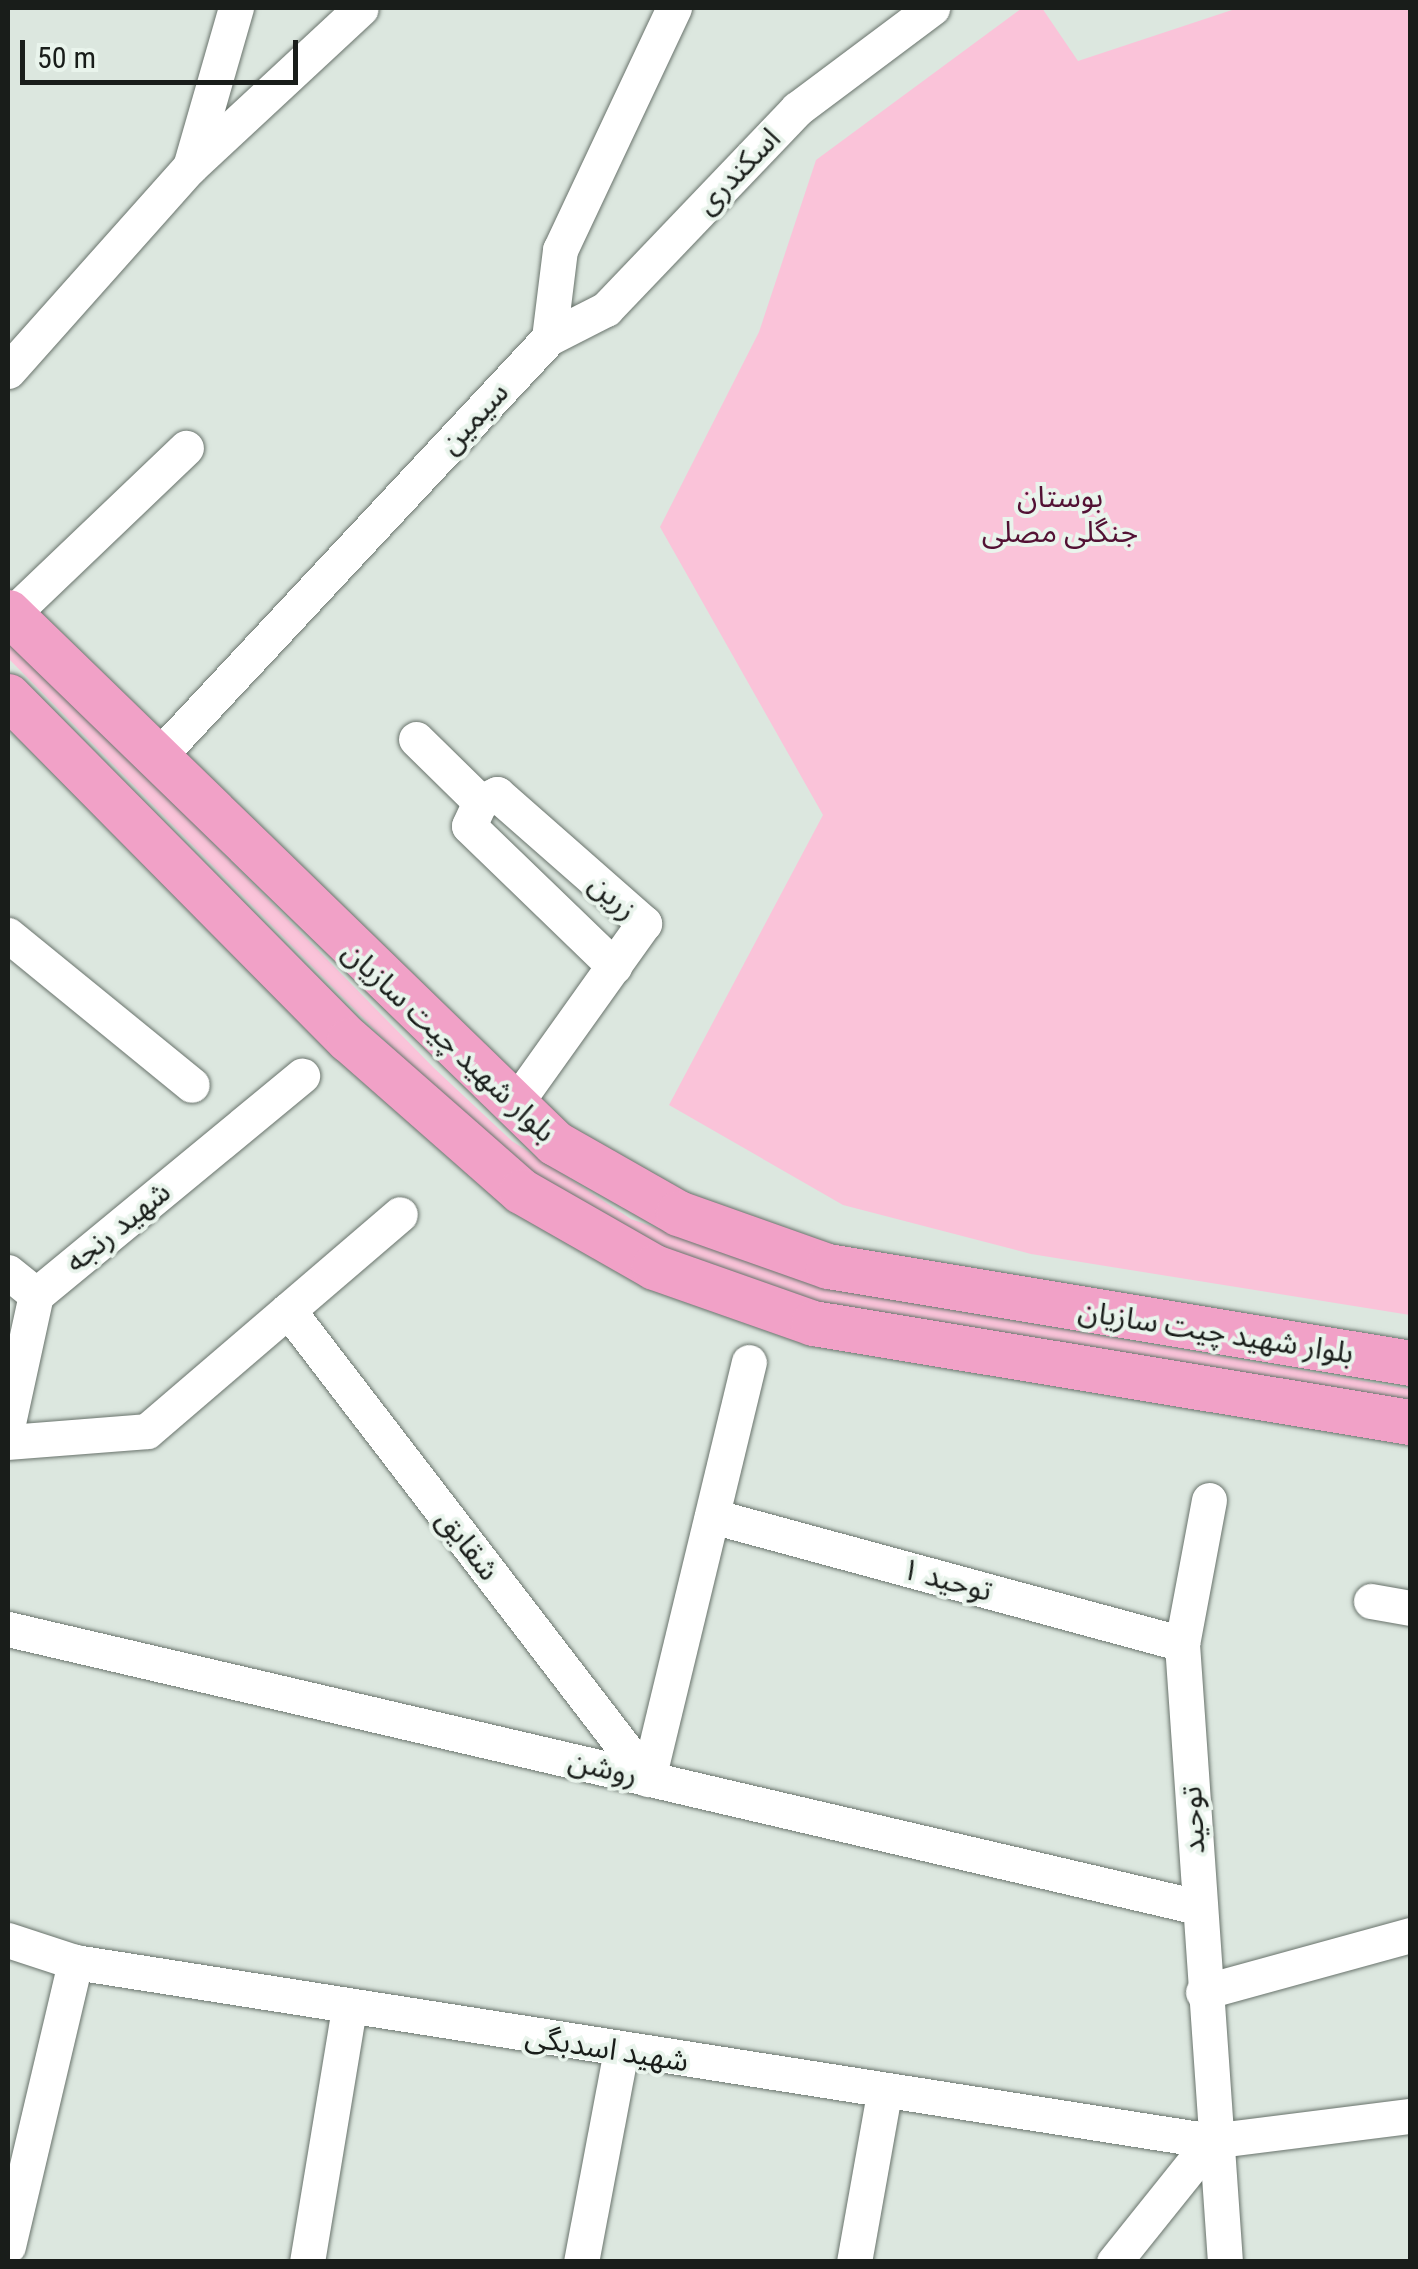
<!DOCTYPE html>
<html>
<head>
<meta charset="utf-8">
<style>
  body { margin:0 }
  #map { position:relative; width:1418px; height:2269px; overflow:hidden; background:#dce7df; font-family:"Roboto Condensed","Noto Sans Arabic",sans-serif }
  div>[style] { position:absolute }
  .green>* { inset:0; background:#fac3d9 }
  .roads { filter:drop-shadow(0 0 2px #69736c) drop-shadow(0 0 2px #69736c) }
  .minor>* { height:35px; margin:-17.5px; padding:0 17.5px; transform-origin:17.5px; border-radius:17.5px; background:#fff }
  .major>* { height:45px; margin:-22.5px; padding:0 22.5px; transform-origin:22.5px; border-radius:22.5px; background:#f1a1c7 }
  span { translate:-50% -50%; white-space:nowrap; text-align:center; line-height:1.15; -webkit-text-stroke:8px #e9f4ec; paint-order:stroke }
  .street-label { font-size:30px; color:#191d1a }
  .park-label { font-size:30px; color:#531134 }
  .frame { position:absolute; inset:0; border:10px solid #191d1a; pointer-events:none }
  .scale { position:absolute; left:20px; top:40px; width:278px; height:45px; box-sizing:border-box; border:5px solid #191d1a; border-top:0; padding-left:12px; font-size:30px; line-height:35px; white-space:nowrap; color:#191d1a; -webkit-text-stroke:8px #e9f4ec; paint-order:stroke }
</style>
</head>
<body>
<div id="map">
  <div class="green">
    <div style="clip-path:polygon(1022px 8px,1042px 8px,1078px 61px,1238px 8px,1410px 8px,1410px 1315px,1031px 1254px,843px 1205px,669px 1105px,823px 815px,660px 527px,759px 332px,816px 160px)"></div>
    <div style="clip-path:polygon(8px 635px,434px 1068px,512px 1141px,631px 1219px,830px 1289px,1410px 1389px,1410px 1410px,872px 1322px,680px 1258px,530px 1172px,450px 1106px,8px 658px)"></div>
  </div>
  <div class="roads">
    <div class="minor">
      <div style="left:190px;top:167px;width:166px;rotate:-73.9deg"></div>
      <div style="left:549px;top:338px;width:64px;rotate:-27deg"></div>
      <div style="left:606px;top:309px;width:277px;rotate:-46.3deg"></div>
      <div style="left:797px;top:109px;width:169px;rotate:-36.8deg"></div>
      <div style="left:8px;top:371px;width:273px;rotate:-48.3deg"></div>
      <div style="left:190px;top:167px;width:233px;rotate:-42.9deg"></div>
      <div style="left:11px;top:615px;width:242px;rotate:-43.7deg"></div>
      <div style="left:416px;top:739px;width:90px;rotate:44.5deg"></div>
      <div style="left:480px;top:802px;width:19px;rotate:-25deg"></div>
      <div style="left:497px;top:794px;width:196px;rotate:41.3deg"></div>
      <div style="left:644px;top:923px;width:224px;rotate:125.5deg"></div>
      <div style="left:156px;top:759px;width:576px;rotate:-46.97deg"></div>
      <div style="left:549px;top:338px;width:89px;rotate:-82.9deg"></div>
      <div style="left:560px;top:250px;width:268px;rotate:-64.8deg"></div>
      <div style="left:480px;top:802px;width:26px;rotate:115deg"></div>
      <div style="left:469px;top:826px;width:202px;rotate:44deg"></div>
      <div style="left:8px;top:935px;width:237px;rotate:39.2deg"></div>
      <div style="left:8px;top:1272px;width:36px;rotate:39deg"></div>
      <div style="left:288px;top:1310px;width:591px;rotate:52.49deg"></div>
      <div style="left:8px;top:1423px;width:131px;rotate:-77.7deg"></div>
      <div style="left:36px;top:1295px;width:345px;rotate:-39.5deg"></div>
      <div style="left:8px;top:1442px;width:139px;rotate:-4.5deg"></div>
      <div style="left:147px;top:1431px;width:333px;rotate:-40.6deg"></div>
      <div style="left:1209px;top:1500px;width:147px;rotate:100.6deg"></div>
      <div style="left:1182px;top:1644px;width:619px;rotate:86.02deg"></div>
      <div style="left:712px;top:1516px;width:487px;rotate:15.2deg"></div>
      <div style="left:1371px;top:1601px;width:40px;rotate:10deg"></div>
      <div style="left:8px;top:1629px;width:1222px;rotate:13.15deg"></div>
      <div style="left:648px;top:1779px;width:429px;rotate:-76.4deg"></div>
      <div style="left:8px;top:1940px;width:71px;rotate:18.2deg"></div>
      <div style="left:75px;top:1962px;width:1150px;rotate:8.95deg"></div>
      <div style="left:1203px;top:1992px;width:215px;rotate:-15.4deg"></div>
      <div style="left:8px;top:2246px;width:292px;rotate:-76.7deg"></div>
      <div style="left:307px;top:2262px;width:258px;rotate:-80.6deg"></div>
      <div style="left:581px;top:2262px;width:215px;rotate:-79.3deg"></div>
      <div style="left:854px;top:2262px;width:171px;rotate:-79.9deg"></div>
      <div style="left:1114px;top:2262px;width:155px;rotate:-51.3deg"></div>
      <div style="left:1211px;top:2141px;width:201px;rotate:-7.2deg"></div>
    </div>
    <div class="major">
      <div style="left:8px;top:612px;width:762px;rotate:44.15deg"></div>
      <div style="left:555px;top:1143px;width:142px;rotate:29.6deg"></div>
      <div style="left:678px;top:1213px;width:159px;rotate:19.5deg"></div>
      <div style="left:828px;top:1266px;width:590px;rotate:9.46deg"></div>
      <div style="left:8px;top:696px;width:484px;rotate:45.3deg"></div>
      <div style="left:349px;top:1040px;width:229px;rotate:41.3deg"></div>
      <div style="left:521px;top:1191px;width:153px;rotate:29.7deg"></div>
      <div style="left:654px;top:1267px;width:169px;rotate:19.4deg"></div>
      <div style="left:813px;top:1323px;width:605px;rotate:9.42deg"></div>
    </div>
  </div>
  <div class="street-label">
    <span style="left:738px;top:171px;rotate:-46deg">اسکندری</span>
    <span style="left:474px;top:418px;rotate:-47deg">سیمین</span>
    <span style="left:613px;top:897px;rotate:42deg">زرین</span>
    <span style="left:449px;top:1042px;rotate:43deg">بلوار شهید چیت سازیان</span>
    <span style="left:118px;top:1227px;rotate:-39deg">شهید رنجه</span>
    <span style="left:1216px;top:1332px;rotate:9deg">بلوار شهید چیت سازیان</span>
    <span style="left:468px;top:1545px;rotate:52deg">شقایق</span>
    <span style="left:947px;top:1580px;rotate:15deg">توحید ۱</span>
    <span style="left:603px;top:1768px;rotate:13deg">روشن</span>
    <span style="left:1193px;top:1820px;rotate:-93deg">توحید</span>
    <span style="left:607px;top:2049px;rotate:9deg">شهید اسدبگی</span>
  </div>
  <div class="park-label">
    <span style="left:1060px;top:514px">بوستان<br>جنگلی مصلی</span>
  </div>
  <div class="frame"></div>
  <div class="scale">50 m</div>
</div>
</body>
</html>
